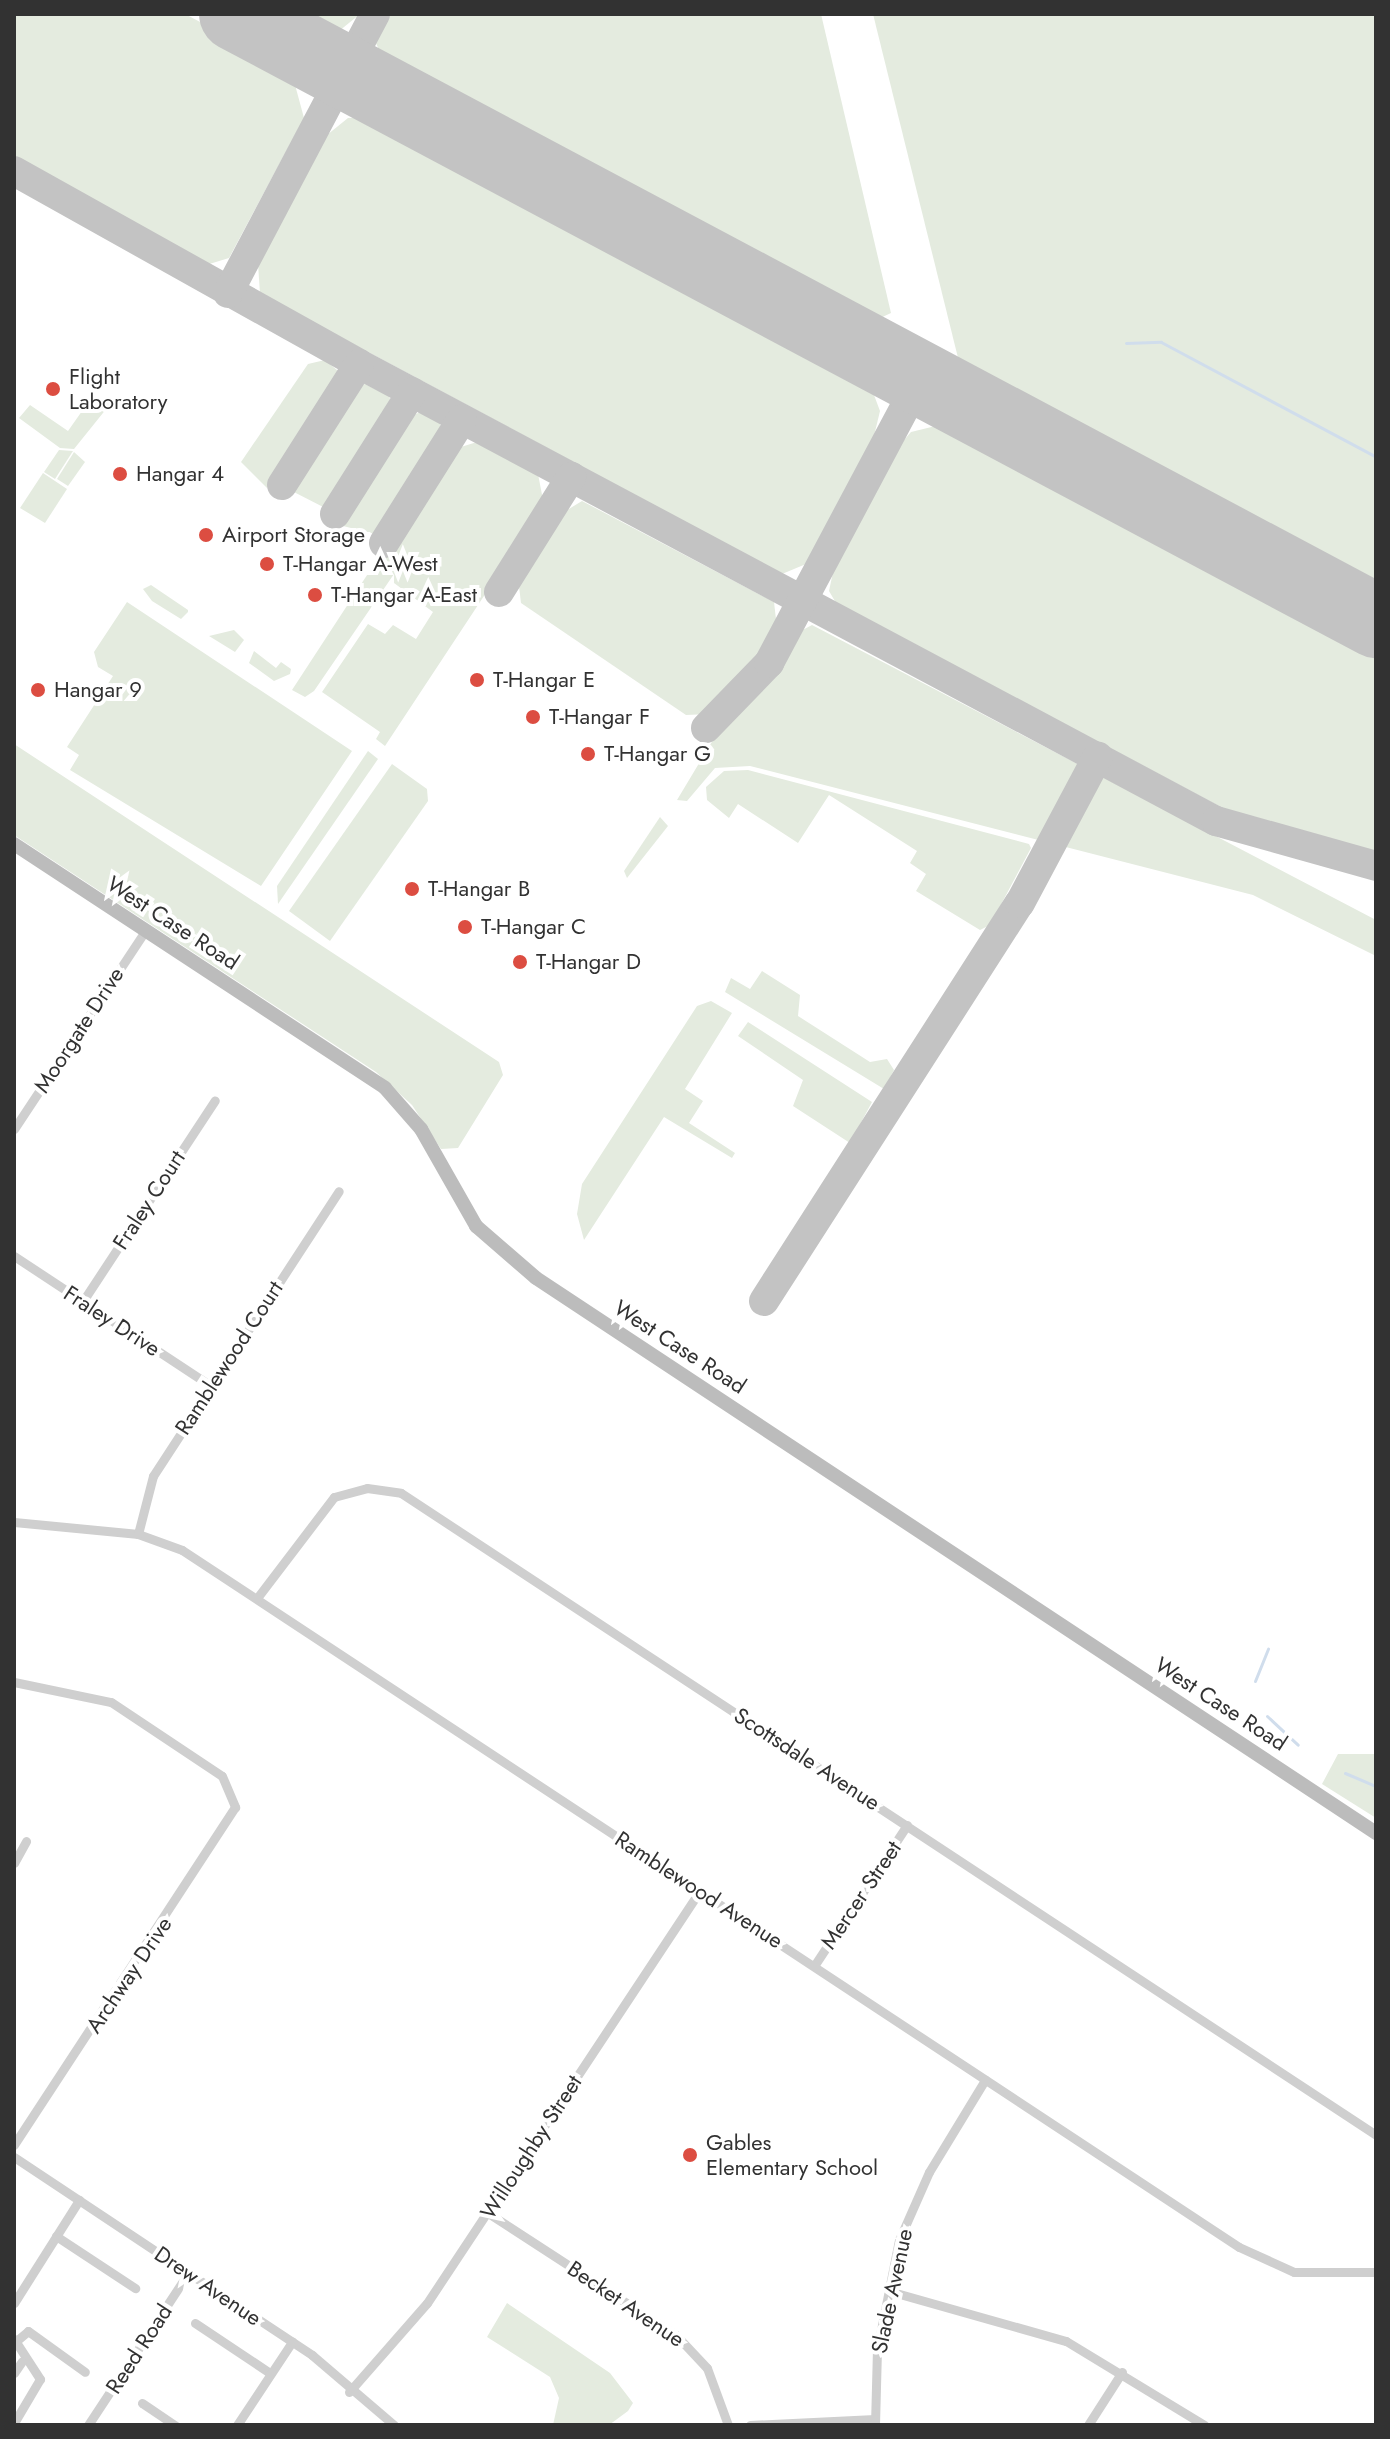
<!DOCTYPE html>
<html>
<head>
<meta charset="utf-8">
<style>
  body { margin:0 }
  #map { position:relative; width:1390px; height:2439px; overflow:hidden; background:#fff; font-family:Jost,sans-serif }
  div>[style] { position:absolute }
  .green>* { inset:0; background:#e4ebdf }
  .stream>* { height:3px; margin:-1.5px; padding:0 1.5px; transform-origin:1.5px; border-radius:1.5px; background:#d0ddec }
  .taxiway>* { height:30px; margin:-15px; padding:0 15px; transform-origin:15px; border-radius:15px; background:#c3c3c3 }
  .runway>* { height:74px; margin:-37px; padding:0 37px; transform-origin:37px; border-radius:37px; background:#c3c3c3 }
  .street>* { height:9px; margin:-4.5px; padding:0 4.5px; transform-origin:4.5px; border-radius:4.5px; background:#cfcfcf }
  .secondary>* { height:14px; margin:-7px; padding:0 7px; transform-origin:7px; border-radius:7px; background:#bcbcbc }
  .dots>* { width:22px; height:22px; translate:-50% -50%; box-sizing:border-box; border:4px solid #fff; border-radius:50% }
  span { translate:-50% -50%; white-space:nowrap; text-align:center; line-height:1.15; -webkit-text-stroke:8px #fff; paint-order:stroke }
  .poi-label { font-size:22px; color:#323232 }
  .left { translate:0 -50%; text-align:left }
  .street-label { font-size:22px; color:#323232 }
  .frame { position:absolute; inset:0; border:16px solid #323232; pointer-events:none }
</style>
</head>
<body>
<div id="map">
  <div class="green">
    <div style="clip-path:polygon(14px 14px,185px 14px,291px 70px,304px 118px,229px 258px,206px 265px,14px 156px)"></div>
    <div style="clip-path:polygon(293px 14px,360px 14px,333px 36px)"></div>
    <div style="clip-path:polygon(389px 14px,821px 14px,891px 313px,876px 320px,384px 62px,376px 43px)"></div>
    <div style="clip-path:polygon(873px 14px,1376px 14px,1376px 591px,961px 370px)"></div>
    <div style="clip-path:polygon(379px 117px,868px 379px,880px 411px,873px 440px,806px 564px,782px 574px,260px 294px,258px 263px,322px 139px,348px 118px)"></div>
    <div style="clip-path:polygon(325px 360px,337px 370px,337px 386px,267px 488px,241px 462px,308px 364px)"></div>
    <div style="clip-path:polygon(365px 384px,389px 396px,394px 410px,331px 511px,288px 489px,351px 390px)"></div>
    <div style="clip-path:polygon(94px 394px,111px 403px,74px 449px,60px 448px,19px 418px,30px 405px,68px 431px)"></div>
    <div style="clip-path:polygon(420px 412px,440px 423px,443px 442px,383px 536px,343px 526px,339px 518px,402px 421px)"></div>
    <div style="clip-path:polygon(952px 422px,1376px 649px,1376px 851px,1234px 814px,836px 603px,829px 591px,833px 572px,898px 447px,911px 432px)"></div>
    <div style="clip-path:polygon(477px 442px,538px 474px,544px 505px,385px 746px,376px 739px,380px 732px,322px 692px,368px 624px,385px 634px,393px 625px,416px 639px,433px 612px,394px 583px,394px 574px,314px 691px,305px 697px,292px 690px,448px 451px)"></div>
    <div style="clip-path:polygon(59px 450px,73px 451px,55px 479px,44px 472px)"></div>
    <div style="clip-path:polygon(74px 452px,85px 462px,68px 486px,57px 479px)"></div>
    <div style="clip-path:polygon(43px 473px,67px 489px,45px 523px,20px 508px)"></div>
    <div style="clip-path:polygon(582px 501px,774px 602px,777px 628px,761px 659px,709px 714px,686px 715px,521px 603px,518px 578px,559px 515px)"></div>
    <div style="clip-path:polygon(151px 585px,188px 610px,188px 612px,181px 619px,152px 601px,143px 589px)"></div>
    <div style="clip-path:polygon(127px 602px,352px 751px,261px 886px,70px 770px,79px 755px,67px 747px,113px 676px,98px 667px,94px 652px)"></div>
    <div style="clip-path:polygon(812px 625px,1376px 920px,1376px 956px,1253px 895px,750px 766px,715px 768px,687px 801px,677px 800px,716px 735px,774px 674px,797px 633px)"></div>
    <div style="clip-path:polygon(234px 630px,244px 640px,235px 652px,209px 636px)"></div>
    <div style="clip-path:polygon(254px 651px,276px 668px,281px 662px,291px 669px,290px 674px,274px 681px,249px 663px)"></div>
    <div style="clip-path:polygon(14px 744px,499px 1062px,503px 1075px,458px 1148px,441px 1149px,412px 1105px,376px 1072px,14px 835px)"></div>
    <div style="clip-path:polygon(368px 751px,378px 759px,278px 904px,277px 886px)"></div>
    <div style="clip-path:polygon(392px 764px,427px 789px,428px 801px,330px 941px,289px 911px)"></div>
    <div style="clip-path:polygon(748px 770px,1029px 844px,1031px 848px,990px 925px,980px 930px,916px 891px,926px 874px,910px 863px,917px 851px,829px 795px,798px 843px,738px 804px,729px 818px,707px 800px,706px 787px,724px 771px)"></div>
    <div style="clip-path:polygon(660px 817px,668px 826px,627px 878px,624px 871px)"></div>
    <div style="clip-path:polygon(762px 971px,800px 995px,798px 1016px,870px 1062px,887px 1059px,894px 1070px,884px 1089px,725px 992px,731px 978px,750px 989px)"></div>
    <div style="clip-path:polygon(711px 1001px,732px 1013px,685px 1089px,703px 1101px,689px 1123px,735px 1153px,732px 1158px,664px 1117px,584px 1240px,577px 1214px,582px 1184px,697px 1006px)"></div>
    <div style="clip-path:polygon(748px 1022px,872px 1102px,850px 1143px,793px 1106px,803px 1080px,738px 1036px)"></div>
    <div style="clip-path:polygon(1338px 1754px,1376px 1754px,1376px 1818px,1322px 1784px)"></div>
    <div style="clip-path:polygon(507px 2303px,610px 2373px,633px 2403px,628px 2411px,609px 2425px,553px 2425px,559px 2398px,550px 2377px,487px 2337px)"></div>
  </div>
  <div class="stream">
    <div style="left:1126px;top:343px;width:35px;rotate:-2deg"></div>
    <div style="left:1161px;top:342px;width:244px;rotate:28.1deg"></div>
    <div style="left:1255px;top:1681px;width:35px;rotate:-68deg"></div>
    <div style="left:1267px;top:1716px;width:42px;rotate:43.1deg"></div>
    <div style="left:1345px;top:1773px;width:34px;rotate:23deg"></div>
  </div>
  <div class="taxiway">
    <div style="left:14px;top:171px;width:395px;rotate:29.2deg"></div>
    <div style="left:359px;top:364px;width:971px;rotate:28.07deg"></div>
    <div style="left:1216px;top:821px;width:166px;rotate:15.7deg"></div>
    <div style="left:228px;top:293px;width:315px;rotate:-62.2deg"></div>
    <div style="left:282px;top:485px;width:143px;rotate:-57.5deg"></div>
    <div style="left:335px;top:514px;width:144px;rotate:-57.7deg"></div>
    <div style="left:384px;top:543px;width:146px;rotate:-57.8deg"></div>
    <div style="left:499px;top:592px;width:136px;rotate:-57.9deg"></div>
    <div style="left:706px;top:728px;width:91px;rotate:-45.9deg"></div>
    <div style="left:769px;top:663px;width:322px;rotate:-62deg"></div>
    <div style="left:764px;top:1301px;width:473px;rotate:-57.3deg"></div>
    <div style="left:1020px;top:903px;width:166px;rotate:-62deg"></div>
  </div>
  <div class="runway">
    <div style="left:236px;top:14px;width:1292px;rotate:28.03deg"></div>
  </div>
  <div class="street">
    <div style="left:14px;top:1129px;width:237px;rotate:-56.5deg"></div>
    <div style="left:14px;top:1256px;width:236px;rotate:33.4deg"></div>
    <div style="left:83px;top:1301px;width:240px;rotate:-56.7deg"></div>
    <div style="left:14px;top:1522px;width:125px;rotate:5.5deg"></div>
    <div style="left:138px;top:1534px;width:47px;rotate:20deg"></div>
    <div style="left:182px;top:1550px;width:1266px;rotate:33.4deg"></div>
    <div style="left:1239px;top:2247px;width:60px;rotate:24.4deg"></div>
    <div style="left:1294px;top:2272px;width:82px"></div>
    <div style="left:138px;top:1534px;width:60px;rotate:-75.5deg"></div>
    <div style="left:153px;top:1476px;width:340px;rotate:-56.9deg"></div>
    <div style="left:257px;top:1598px;width:127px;rotate:-52.7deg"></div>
    <div style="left:334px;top:1497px;width:34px;rotate:-15deg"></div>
    <div style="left:367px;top:1488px;width:34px;rotate:8deg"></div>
    <div style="left:401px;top:1493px;width:1167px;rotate:33.36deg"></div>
    <div style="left:14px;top:1682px;width:99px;rotate:11.7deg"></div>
    <div style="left:111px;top:1702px;width:133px;rotate:33.7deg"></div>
    <div style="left:222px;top:1776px;width:34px;rotate:67deg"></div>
    <div style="left:235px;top:1807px;width:404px;rotate:123.2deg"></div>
    <div style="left:14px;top:1863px;width:25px;rotate:-61deg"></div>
    <div style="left:814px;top:1966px;width:169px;rotate:-56.6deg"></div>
    <div style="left:14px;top:2157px;width:358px;rotate:33.6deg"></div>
    <div style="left:312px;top:2355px;width:108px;rotate:40.5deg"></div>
    <div style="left:488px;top:2213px;width:224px;rotate:33deg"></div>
    <div style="left:676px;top:2335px;width:45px;rotate:46.8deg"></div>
    <div style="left:707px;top:2368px;width:61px;rotate:69.8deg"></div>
    <div style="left:56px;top:2236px;width:95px;rotate:33.4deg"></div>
    <div style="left:889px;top:2291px;width:184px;rotate:15.8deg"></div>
    <div style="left:1066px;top:2341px;width:162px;rotate:31.3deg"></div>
    <div style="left:14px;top:2303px;width:122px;rotate:-57.7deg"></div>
    <div style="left:195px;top:2323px;width:90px;rotate:33.7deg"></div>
    <div style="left:14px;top:2339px;width:48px;rotate:57deg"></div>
    <div style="left:40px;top:2379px;width:51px;rotate:120.6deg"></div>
    <div style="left:15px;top:2342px;width:17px;rotate:-40deg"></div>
    <div style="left:28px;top:2331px;width:70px;rotate:35.7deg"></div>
    <div style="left:14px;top:2373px;width:14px;rotate:-56deg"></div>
    <div style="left:349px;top:2392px;width:118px;rotate:-48.8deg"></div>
    <div style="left:427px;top:2303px;width:494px;rotate:-56.5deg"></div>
    <div style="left:142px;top:2403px;width:40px;rotate:34deg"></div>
    <div style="left:88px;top:2425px;width:183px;rotate:-56.6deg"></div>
    <div style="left:237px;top:2425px;width:100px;rotate:-56.5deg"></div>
    <div style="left:750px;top:2425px;width:125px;rotate:-2.7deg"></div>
    <div style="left:875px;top:2425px;width:75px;rotate:-88.5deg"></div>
    <div style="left:877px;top:2350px;width:112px;rotate:-78.7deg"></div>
    <div style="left:899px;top:2240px;width:74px;rotate:-66.2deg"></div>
    <div style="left:929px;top:2172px;width:108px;rotate:-58.7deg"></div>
    <div style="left:1088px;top:2425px;width:63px;rotate:-57.3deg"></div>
  </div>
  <div class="secondary">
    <div style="left:14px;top:844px;width:444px;rotate:33.3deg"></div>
    <div style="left:385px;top:1088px;width:55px;rotate:48.7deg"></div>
    <div style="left:421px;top:1129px;width:112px;rotate:60.4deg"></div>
    <div style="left:476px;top:1226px;width:79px;rotate:40.9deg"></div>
    <div style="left:536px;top:1278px;width:1007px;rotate:33.45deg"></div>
  </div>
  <div class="dots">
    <div style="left:53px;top:389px;background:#dc4d41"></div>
    <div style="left:120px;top:474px;background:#dc4d41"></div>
    <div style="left:206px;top:535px;background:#dc4d41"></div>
    <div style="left:267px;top:564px;background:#dc4d41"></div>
    <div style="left:315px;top:595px;background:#dc4d41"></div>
    <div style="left:477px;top:680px;background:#dc4d41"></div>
    <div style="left:38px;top:690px;background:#dc4d41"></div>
    <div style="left:533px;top:717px;background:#dc4d41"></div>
    <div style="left:588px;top:754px;background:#dc4d41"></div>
    <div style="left:412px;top:889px;background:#dc4d41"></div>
    <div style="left:465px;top:927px;background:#dc4d41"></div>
    <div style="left:520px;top:962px;background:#dc4d41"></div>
    <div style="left:690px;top:2155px;background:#dc4d41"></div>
  </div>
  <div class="poi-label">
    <span class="left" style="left:69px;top:389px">Flight<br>Laboratory</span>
    <span class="left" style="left:136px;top:474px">Hangar 4</span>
    <span class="left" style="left:222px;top:535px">Airport Storage</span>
    <span class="left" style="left:283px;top:564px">T-Hangar A-West</span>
    <span class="left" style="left:331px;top:595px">T-Hangar A-East</span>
    <span class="left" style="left:493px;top:680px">T-Hangar E</span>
    <span class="left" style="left:54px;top:690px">Hangar 9</span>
    <span class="left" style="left:549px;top:717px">T-Hangar F</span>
    <span class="left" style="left:604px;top:754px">T-Hangar G</span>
    <span class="left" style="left:428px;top:889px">T-Hangar B</span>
    <span class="left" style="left:481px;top:927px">T-Hangar C</span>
    <span class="left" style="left:536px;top:962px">T-Hangar D</span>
    <span class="left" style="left:706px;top:2155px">Gables<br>Elementary School</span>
  </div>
  <div class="street-label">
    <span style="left:173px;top:923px;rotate:33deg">West Case Road</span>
    <span style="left:79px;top:1030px;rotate:-57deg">Moorgate Drive</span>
    <span style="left:149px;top:1200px;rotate:-57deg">Fraley Court</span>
    <span style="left:112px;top:1321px;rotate:33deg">Fraley Drive</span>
    <span style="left:680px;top:1347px;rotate:33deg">West Case Road</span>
    <span style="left:229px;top:1358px;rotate:-57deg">Ramblewood Court</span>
    <span style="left:1221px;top:1704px;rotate:33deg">West Case Road</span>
    <span style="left:807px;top:1759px;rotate:33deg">Scottsdale Avenue</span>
    <span style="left:699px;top:1890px;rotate:33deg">Ramblewood Avenue</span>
    <span style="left:861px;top:1895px;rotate:-56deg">Mercer Street</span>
    <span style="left:129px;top:1975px;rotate:-56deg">Archway Drive</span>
    <span style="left:531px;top:2147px;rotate:-57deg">Willoughby Street</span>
    <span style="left:208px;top:2286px;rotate:34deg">Drew Avenue</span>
    <span style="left:892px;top:2291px;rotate:-78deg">Slade Avenue</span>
    <span style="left:626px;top:2304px;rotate:34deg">Becket Avenue</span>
    <span style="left:139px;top:2349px;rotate:-57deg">Reed Road</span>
  </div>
  <div class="frame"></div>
</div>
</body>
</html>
